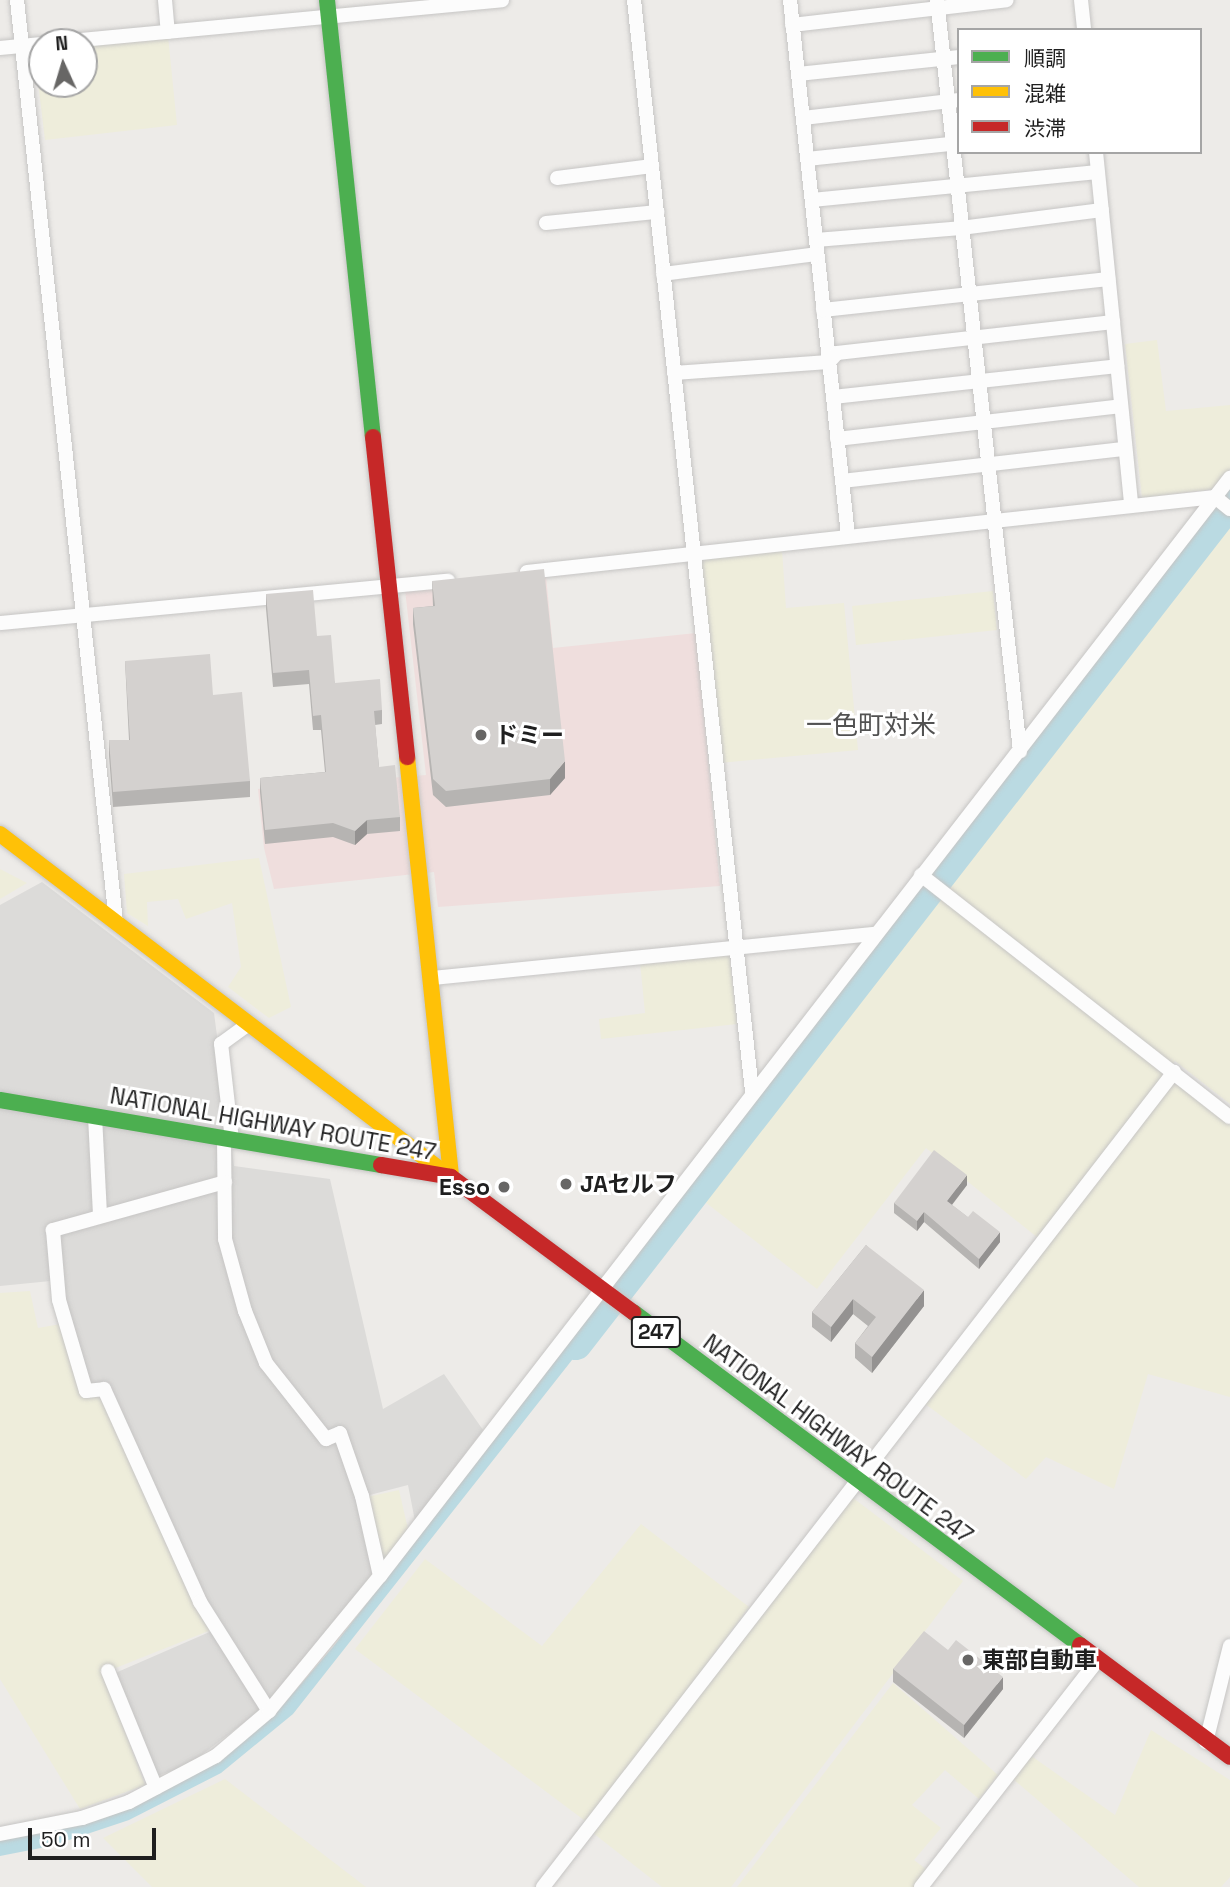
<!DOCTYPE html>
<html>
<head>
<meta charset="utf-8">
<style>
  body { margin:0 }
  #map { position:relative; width:1230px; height:1887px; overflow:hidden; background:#edebe8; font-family:"Space Grotesk","Noto Sans JP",sans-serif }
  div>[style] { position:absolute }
  .residential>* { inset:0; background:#dcdbd9 }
  .commercial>* { inset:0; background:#efdedd }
  .farmland>* { inset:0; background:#eeeddb }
  .water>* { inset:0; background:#badae2 }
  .river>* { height:32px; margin:-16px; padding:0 16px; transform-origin:16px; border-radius:16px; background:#badae2 }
  .roads { filter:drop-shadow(0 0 2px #c6c5c4) drop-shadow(0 0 2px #c6c5c4) }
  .street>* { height:14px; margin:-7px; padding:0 7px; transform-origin:7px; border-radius:7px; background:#fcfcfc }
  .fast>* { height:16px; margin:-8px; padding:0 8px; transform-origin:8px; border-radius:8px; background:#4caf50 }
  .slow>* { height:16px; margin:-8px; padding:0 8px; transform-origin:8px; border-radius:8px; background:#ffc107 }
  .jam>* { height:16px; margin:-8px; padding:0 8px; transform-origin:8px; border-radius:8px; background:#c62828 }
  .wall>* { inset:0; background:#b6b4b2 }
  .shaded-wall>* { inset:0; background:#949291 }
  .building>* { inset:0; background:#d4d1cf }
  .dots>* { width:19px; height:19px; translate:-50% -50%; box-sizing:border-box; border:4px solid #fff; border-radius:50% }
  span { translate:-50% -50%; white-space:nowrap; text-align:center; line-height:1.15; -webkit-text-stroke:6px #fff; paint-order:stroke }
  .shield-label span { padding:2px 5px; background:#fff; border:2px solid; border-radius:5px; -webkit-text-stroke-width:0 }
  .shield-label { font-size:21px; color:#1f1f1f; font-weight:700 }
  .poi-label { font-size:23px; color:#1f1f1f; font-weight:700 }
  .left { translate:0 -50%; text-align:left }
  .right { translate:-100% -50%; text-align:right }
  .street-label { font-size:23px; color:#1f1f1f }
  .quarter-label { font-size:26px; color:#525252 }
  .legend { position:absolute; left:957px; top:28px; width:245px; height:126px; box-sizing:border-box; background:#fff; border:2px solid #a5a5a5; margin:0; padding:9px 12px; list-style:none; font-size:21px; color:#1f1f1f }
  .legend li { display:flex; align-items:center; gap:14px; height:35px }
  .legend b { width:35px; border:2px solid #a5a5a5 }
  .north { position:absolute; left:28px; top:28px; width:70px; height:70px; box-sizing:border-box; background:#fff; border:2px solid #a5a5a5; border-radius:50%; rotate:356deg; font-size:19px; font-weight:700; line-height:28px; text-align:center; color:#1f1f1f }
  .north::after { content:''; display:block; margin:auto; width:24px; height:32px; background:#676665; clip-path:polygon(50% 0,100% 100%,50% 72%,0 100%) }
  .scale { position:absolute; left:28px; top:1828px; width:128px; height:32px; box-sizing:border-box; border:4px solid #1f1f1f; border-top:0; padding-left:9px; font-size:21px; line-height:24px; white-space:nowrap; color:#1f1f1f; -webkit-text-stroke:5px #fff; paint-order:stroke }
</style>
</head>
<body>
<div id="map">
  <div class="residential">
    <div style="clip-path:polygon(42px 882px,214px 1013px,234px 1166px,330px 1179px,383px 1409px,444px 1374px,483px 1430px,415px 1521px,408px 1485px,358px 1498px,375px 1575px,262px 1709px,188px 1765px,154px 1777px,113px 1674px,221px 1627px,89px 1387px,62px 1300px,61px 1280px,0 1286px,0 905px)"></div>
  </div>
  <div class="commercial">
    <div style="clip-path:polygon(546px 576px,553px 648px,696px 633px,720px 886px,438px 907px,434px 872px,274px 889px,264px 848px,258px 789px,426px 775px,405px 590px)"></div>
  </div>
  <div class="farmland">
    <div style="clip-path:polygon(168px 36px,177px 125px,45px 140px,34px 50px,42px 49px,42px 84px,84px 84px,84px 45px)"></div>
    <div style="clip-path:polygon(1157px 340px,1166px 411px,1230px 405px,1230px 469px,1213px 489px,1142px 498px,1125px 344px)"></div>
    <div style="clip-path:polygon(1230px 521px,1230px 1104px,1175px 1061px,1038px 1238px,926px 1148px,817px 1289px,705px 1202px)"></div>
    <div style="clip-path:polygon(782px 550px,786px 608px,844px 603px,858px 750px,720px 763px,700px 559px)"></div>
    <div style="clip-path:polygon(993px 591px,997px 630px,856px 645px,852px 606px)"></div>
    <div style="clip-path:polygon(259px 858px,291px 1007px,269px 1018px,228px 987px,241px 967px,232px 903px,186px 919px,178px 899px,147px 902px,148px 926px,127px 913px,124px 874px)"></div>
    <div style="clip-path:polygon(0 869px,27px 883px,0 899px)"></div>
    <div style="clip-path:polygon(729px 952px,737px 1024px,601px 1039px,599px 1019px,645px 1013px,640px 962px)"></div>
    <div style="clip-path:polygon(1175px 1079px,1230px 1123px,1230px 1397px,1148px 1374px,1114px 1489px,1046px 1457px,1026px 1479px,924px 1403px)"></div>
    <div style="clip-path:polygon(30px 1291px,38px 1328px,61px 1324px,82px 1395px,102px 1393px,211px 1630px,103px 1673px,145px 1785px,80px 1809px,0 1679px,0 1293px)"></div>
    <div style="clip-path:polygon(399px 1490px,408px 1529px,384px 1561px,367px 1497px)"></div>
    <div style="clip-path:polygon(853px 1498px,963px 1581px,731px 1887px,662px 1887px,593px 1833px)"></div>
    <div style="clip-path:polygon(641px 1524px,749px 1607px,588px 1823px,355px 1649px,425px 1559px,542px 1646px)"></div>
    <div style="clip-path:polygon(893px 1683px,998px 1775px,979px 1799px,945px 1770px,912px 1805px,941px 1828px,914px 1860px,927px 1870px,914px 1887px,737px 1887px)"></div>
    <div style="clip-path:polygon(1151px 1730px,1230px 1780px,1230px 1877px,1221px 1887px,1139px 1887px,1012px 1778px,1030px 1755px,1115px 1815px)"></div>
    <div style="clip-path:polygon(225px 1779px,366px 1887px,152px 1887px,103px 1838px)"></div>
  </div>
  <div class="water">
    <div style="clip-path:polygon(598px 1306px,609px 1313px,293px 1714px,221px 1773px,129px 1820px,51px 1846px,0 1856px,0 1840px,137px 1804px,277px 1712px,333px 1647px)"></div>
  </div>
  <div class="river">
    <div style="left:576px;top:1344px;width:1066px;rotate:-52.16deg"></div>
  </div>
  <div class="roads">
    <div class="street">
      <div style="left:17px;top:0;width:927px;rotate:83.87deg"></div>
      <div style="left:165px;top:0;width:32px;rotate:85deg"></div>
      <div style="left:634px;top:0;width:1098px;rotate:83.83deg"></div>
      <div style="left:790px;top:0;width:539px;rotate:83.82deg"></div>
      <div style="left:937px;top:0;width:756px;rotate:83.69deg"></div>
      <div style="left:1081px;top:0;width:30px;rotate:84deg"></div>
      <div style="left:792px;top:25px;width:216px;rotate:-6.6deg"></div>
      <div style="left:60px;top:42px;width:444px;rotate:-5.4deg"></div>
      <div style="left:0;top:48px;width:42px;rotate:-5.4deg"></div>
      <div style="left:798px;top:74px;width:162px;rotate:-6deg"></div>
      <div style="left:803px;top:118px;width:157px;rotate:-6.6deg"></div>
      <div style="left:1096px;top:152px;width:355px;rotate:84.3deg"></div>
      <div style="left:807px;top:159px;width:153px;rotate:-6deg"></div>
      <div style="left:557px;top:178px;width:96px;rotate:-7.2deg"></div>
      <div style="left:812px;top:200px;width:287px;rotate:-5.6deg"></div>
      <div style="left:546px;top:223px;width:112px;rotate:-5.7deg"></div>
      <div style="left:816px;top:240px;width:145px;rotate:-4.7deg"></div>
      <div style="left:961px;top:228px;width:142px;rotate:-7.3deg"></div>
      <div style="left:663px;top:274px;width:155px;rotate:-7.4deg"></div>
      <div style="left:823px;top:310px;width:287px;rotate:-6.2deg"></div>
      <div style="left:674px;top:373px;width:155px;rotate:-4.1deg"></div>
      <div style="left:829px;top:362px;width:12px;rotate:-48deg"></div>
      <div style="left:837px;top:353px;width:278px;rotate:-6.4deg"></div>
      <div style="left:833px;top:397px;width:286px;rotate:-6.2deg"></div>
      <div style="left:837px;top:439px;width:286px;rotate:-6.6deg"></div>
      <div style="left:842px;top:481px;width:285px;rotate:-6.5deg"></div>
      <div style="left:527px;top:572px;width:692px;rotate:-6.22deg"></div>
      <div style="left:1215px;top:497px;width:19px;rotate:39deg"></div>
      <div style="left:0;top:623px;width:450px;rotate:-5.4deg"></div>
      <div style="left:921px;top:875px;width:392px;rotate:38.1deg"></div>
      <div style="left:432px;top:978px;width:446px;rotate:-5.7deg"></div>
      <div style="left:95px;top:1116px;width:99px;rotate:87.1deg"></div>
      <div style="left:224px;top:1138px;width:101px;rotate:89.4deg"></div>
      <div style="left:225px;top:1239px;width:75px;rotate:74.5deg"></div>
      <div style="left:245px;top:1311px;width:56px;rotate:68deg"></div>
      <div style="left:266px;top:1363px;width:97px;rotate:51.7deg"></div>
      <div style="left:326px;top:1439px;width:15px;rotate:-23deg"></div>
      <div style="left:340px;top:1433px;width:67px;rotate:70.8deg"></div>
      <div style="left:362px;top:1496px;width:82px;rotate:77.3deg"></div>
      <div style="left:232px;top:1140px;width:97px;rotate:-96.5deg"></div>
      <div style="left:221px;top:1044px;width:34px;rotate:-36deg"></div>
      <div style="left:225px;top:1182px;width:179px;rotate:164.4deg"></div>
      <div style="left:53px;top:1230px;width:70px;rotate:85.1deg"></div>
      <div style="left:59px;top:1300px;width:95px;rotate:73.5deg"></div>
      <div style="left:86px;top:1391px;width:18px;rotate:-6deg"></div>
      <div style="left:104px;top:1389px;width:234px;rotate:65.7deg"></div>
      <div style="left:200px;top:1602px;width:129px;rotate:57.7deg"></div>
      <div style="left:108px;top:1671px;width:126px;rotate:67.7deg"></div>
      <div style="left:1206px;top:1742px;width:99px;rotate:-76deg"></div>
      <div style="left:0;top:1834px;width:84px;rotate:-11deg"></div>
      <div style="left:82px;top:1818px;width:50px;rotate:-18.8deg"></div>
      <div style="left:129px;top:1802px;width:98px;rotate:-27.9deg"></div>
      <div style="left:216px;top:1756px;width:70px;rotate:-40.3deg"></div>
      <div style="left:269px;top:1711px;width:175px;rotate:-50.6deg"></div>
      <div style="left:380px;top:1576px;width:1389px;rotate:-52.26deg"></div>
      <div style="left:543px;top:1887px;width:1031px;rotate:-52.25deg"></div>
      <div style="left:921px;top:1887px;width:285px;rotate:-52.1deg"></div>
    </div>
    <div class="fast">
      <div style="left:327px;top:0;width:439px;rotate:84deg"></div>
      <div style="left:0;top:1100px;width:387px;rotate:9.7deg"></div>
      <div style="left:633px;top:1312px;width:557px;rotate:36.68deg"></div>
    </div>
    <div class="slow">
      <div style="left:407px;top:757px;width:422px;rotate:84deg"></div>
      <div style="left:0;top:834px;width:566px;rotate:37.32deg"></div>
    </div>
    <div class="jam">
      <div style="left:373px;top:437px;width:322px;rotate:83.9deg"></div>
      <div style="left:381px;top:1165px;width:71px;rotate:9.7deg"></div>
      <div style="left:451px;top:1177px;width:227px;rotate:36.6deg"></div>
      <div style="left:1080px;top:1645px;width:187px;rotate:36.7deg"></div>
    </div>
  </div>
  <div class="wall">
    <div style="clip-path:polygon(432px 581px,565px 778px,550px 795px,446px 807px,433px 795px,413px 624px,413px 608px,433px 606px)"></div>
    <div style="clip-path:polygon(266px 594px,317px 636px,335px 683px,382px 710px,382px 724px,375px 725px,379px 767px,400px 817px,400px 831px,367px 834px,355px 845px,333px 837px,265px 844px,260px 792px,260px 778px,325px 772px,321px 730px,313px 730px,309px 684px,273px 687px,266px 609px)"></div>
    <div style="clip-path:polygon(125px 661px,213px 695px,250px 781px,250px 797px,113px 807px,109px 756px,109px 740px,129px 740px)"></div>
    <div style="clip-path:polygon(967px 1185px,952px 1205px,1000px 1242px,979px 1269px,924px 1222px,917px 1231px,894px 1213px,894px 1203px)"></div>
    <div style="clip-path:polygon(866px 1245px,924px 1306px,872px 1373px,855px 1358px,855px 1343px,868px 1326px,853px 1314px,831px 1342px,812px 1327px,812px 1312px)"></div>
    <div style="clip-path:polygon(948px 1650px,1003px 1689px,964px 1738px,893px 1682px,893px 1669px)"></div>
  </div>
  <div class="shaded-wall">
    <div style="clip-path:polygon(565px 761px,565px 778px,550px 795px,550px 779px)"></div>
    <div style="clip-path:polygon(367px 820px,367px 834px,355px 845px,355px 831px)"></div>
    <div style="clip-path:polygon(967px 1175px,967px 1185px,947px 1211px,947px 1201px)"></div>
    <div style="clip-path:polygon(924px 1212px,924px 1222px,917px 1231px,917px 1221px)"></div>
    <div style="clip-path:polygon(1000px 1232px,1000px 1242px,979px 1269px,979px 1259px)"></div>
    <div style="clip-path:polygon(924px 1290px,924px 1306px,872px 1373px,872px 1357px)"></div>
    <div style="clip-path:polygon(853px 1299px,853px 1314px,831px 1342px,831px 1327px)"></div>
    <div style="clip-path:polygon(1003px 1677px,1003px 1689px,964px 1738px,964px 1725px)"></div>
  </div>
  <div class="building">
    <div style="clip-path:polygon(544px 569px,565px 761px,550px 779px,446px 791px,433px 779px,413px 608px,435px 606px,432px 581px)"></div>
    <div style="clip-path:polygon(313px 590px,317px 636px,331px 635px,335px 683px,380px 679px,382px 710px,374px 711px,379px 767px,395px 765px,400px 817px,367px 820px,355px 831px,333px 823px,265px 830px,260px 778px,326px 772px,321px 715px,313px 716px,309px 670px,273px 673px,266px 594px)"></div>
    <div style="clip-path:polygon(210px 654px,213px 695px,242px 692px,250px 781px,113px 792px,109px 740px,130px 740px,125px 661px)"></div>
    <div style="clip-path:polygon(934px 1150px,967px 1175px,947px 1201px,968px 1217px,973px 1211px,1000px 1232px,979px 1259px,924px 1212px,917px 1221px,894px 1203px)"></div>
    <div style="clip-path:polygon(866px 1245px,924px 1290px,872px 1357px,855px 1343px,876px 1317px,853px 1299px,831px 1327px,812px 1312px)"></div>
    <div style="clip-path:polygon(924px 1631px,948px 1650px,956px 1640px,1003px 1677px,964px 1725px,893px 1669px)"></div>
  </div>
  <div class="dots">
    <div style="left:481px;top:735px;background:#676665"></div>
    <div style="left:566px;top:1184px;background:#676665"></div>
    <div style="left:504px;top:1187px;background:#676665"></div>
    <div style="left:968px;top:1660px;background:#676665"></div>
  </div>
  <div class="shield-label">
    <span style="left:656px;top:1332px">247</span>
  </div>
  <div class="poi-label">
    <span class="left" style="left:495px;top:735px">ドミー</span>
    <span class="left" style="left:580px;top:1184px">JAセルフ</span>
    <span class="right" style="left:490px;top:1187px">Esso</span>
    <span class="left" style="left:982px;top:1660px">東部自動車</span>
  </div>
  <div class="street-label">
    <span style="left:273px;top:1124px;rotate:10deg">NATIONAL HIGHWAY ROUTE 247</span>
    <span style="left:838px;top:1439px;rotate:37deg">NATIONAL HIGHWAY ROUTE 247</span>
  </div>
  <div class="quarter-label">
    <span style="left:871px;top:726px">一色町対米</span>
  </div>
  <ul class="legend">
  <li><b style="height:9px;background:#4caf50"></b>順調</li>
  <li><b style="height:9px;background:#ffc107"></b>混雑</li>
  <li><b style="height:9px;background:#c62828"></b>渋滞</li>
  </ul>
  <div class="north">N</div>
  <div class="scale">50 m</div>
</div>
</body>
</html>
